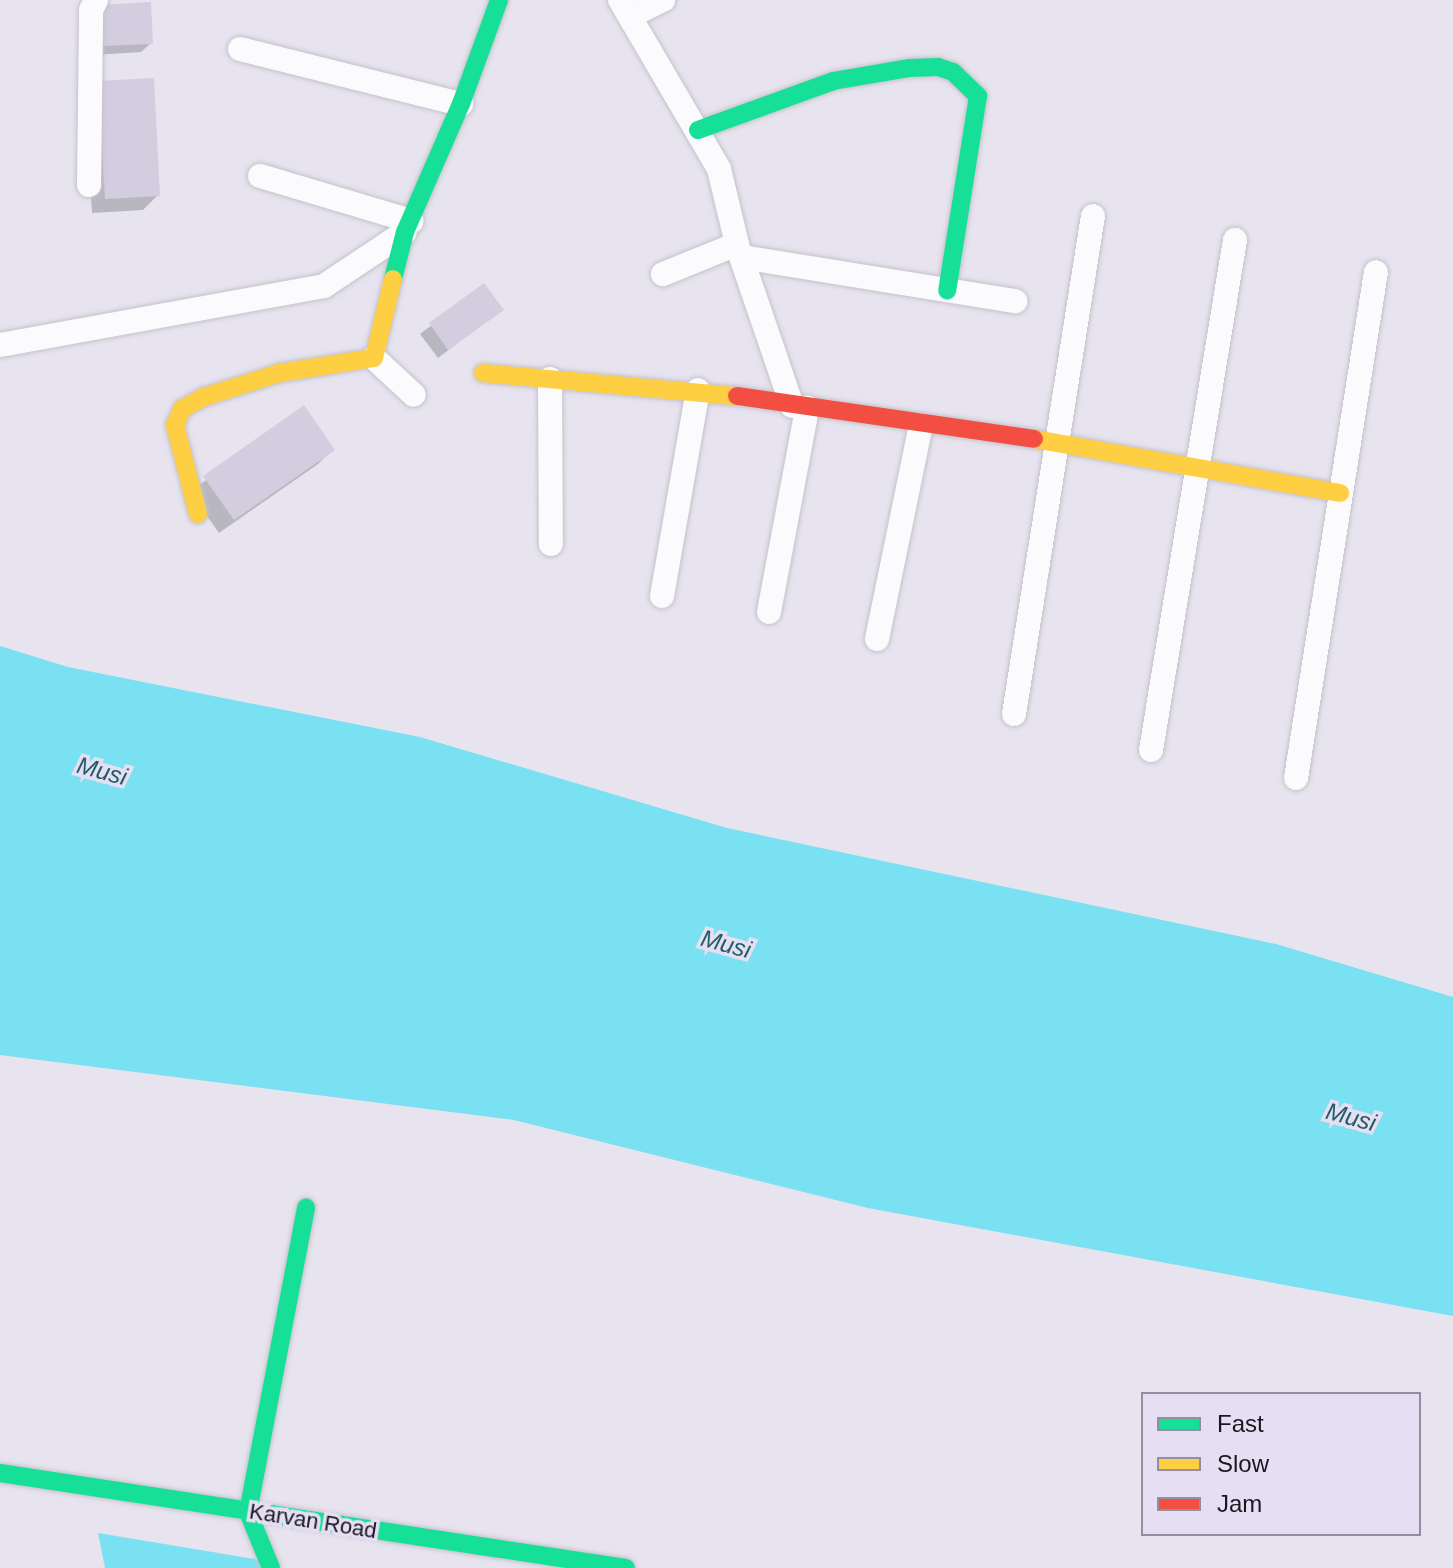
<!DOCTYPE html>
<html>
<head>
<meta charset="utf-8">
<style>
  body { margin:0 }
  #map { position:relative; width:1453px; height:1568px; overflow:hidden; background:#e7e4ef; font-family:Helvetica,sans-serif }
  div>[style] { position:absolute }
  .water>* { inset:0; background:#79e1f2 }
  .shadow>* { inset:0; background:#0003 }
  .building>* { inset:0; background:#d3cddf }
  .roads { filter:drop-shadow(0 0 2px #c5c2cb) drop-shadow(0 0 2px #c5c2cb) }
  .street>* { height:24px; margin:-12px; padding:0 12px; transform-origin:12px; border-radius:12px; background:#fbfbfd }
  .fast>* { height:18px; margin:-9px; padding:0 9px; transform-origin:9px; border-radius:9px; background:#16e098 }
  .slow>* { height:18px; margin:-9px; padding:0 9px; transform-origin:9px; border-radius:9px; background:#ffcf43 }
  .jam>* { height:18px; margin:-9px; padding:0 9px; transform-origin:9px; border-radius:9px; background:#f24e42 }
  span { translate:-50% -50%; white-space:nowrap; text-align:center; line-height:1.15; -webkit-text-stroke:7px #e6dff4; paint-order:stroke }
  .street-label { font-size:22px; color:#1a181f }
  .water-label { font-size:24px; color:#215d65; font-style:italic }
  .legend { position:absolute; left:1141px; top:1392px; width:280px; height:144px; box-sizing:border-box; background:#e6dff4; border:2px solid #948f9f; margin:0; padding:10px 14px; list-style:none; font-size:24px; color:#1a181f }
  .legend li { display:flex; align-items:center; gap:16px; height:40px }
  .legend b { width:40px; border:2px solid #948f9f }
</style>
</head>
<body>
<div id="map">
  <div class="water">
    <div style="clip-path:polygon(0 646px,68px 667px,420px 737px,727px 828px,1276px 944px,1453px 997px,1453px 1316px,868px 1208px,514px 1120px,0 1055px)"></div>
    <div style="clip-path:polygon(98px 1533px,266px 1561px,268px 1568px,105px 1568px)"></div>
  </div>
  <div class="shadow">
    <div style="clip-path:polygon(93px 16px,151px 43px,141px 52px,95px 55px)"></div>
    <div style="clip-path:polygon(85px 98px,158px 195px,143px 210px,92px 213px)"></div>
    <div style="clip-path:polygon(484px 286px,501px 310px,438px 358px,420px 334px)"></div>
    <div style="clip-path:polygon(303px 408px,332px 450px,318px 464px,219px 533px,190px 492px)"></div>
  </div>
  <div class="building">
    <div style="clip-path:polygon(151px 2px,153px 44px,103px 46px,101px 5px)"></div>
    <div style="clip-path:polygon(154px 78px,160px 196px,105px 199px,98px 81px)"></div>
    <div style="clip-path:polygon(484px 283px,504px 310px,448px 350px,429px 323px)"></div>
    <div style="clip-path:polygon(304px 405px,335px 450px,234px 520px,203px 476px)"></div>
  </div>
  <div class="roads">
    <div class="street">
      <div style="left:620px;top:0;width:196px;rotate:59.6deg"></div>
      <div style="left:719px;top:169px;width:77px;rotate:76.5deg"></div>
      <div style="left:737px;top:244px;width:80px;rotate:157.9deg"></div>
      <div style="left:630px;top:16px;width:37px;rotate:-26deg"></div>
      <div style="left:240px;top:49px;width:228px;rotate:14deg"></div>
      <div style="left:260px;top:176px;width:158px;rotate:16.6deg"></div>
      <div style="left:89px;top:185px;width:175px;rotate:-89.3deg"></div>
      <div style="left:91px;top:10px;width:11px;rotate:-63deg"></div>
      <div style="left:737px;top:245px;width:170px;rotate:71.1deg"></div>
      <div style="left:742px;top:257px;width:277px;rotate:9.2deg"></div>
      <div style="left:0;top:345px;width:329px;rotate:-10.3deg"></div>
      <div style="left:324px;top:286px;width:97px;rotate:-33.7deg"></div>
      <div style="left:374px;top:358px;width:54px;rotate:42.8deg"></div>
      <div style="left:550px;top:379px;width:165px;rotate:89.7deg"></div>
      <div style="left:662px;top:596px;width:209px;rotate:-80.1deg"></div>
      <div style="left:769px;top:612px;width:208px;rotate:-79.4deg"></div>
      <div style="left:877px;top:639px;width:218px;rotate:-78.4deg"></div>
      <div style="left:1014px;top:714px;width:504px;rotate:-80.99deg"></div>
      <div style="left:1151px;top:750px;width:517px;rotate:-80.65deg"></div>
      <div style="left:1296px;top:778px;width:512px;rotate:-81.02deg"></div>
    </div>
    <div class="fast">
      <div style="left:698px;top:130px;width:144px;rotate:-19.9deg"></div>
      <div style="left:833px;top:81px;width:78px;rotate:-9.6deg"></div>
      <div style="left:910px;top:68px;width:28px;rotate:-2deg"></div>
      <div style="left:938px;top:67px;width:16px;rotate:18deg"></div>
      <div style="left:953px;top:72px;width:35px;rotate:44deg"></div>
      <div style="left:978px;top:96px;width:197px;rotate:99deg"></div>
      <div style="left:393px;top:279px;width:49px;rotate:-75.7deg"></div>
      <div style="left:405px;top:232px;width:140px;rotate:-66.4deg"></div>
      <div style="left:461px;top:104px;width:111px;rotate:-69.9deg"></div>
      <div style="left:0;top:1473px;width:633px;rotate:8.63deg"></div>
      <div style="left:271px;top:1568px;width:61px;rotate:-112.3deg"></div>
      <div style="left:248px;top:1512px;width:310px;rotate:-79.2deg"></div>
    </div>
    <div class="slow">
      <div style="left:483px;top:373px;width:255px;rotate:5.2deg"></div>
      <div style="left:1034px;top:439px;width:311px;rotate:10deg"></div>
      <div style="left:198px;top:514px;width:92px;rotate:-104.5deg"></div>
      <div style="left:175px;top:425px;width:17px;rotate:-66deg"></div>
      <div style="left:182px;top:409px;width:25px;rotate:-29deg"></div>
      <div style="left:204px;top:397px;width:79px;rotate:-17.7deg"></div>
      <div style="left:279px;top:373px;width:96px;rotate:-9deg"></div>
      <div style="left:374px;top:358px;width:81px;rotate:-76.5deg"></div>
    </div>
    <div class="jam">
      <div style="left:737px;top:396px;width:300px;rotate:8.2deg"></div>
    </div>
  </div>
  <div class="street-label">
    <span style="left:313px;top:1521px;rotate:9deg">Karvan Road</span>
  </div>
  <div class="water-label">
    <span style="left:102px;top:771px;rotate:15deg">Musi</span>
    <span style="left:726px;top:944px;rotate:15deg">Musi</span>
    <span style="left:1351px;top:1117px;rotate:15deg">Musi</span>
  </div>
  <ul class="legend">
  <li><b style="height:10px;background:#16e098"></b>Fast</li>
  <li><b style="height:10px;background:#ffcf43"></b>Slow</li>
  <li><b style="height:10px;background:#f24e42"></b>Jam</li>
  </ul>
</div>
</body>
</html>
